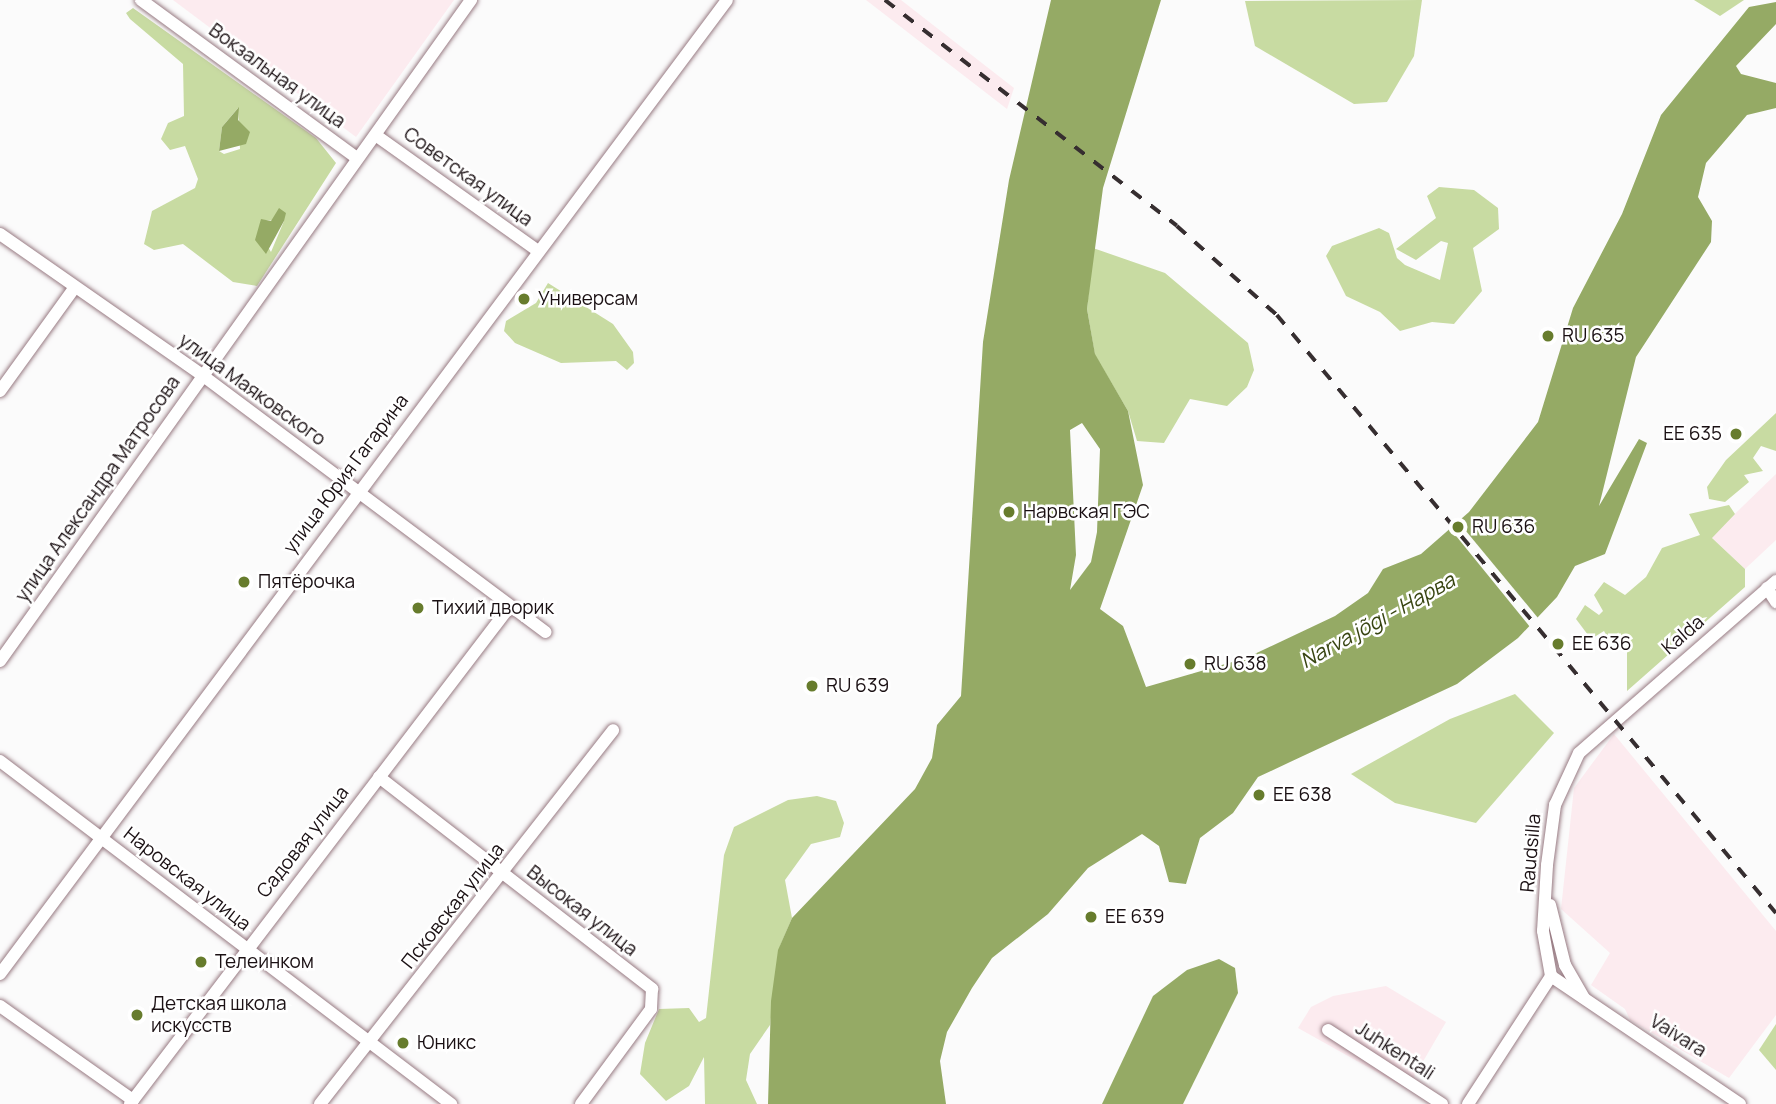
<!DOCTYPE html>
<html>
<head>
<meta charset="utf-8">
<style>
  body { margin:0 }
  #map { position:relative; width:1776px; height:1104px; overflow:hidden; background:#fbfbfb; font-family:Manrope,sans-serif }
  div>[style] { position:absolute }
  .built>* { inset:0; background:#fcebef }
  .green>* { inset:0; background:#c8dba2 }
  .water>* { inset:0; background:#95aa65 }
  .pier>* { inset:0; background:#fbfbfb }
  .roads { filter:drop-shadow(0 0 2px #987b83) drop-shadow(0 0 2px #987b83) }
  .minor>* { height:12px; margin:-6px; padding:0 6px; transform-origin:6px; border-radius:6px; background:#fff }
  .rail>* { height:3.5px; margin-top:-1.75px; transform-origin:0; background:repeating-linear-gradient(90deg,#362e30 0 12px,transparent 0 24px) }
  .dots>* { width:19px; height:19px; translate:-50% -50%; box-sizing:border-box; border:4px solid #fff; border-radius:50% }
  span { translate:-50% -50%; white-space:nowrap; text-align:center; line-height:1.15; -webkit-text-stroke:5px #fff; paint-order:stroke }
  .street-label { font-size:19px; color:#1a1013 }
  .poi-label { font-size:19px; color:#1a1013 }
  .left { translate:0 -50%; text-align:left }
  .right { translate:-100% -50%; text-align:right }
  .water-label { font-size:21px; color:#384512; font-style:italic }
</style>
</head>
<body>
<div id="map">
  <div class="built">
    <div style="clip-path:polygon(173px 0,454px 0,356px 137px)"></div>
    <div style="clip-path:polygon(866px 0,901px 0,1014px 88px,1007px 109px)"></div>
    <div style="clip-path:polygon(1776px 474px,1776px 540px,1745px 569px,1711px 537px)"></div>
    <div style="clip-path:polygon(1614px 734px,1776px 931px,1776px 1015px,1729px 1078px,1630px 1020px,1625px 1009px,1591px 985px,1610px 953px,1561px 909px,1574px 788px)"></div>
    <div style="clip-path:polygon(1386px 986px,1446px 1022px,1407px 1089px,1298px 1028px,1311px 1007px,1333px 996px)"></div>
  </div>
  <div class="green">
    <div style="clip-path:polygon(1422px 0,1414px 56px,1387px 102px,1354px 104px,1255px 46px,1245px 1px)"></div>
    <div style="clip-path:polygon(1694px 0,1744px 0,1720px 16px)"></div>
    <div style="clip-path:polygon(evenodd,133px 8px,316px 138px,336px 163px,257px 286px,233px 282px,183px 244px,154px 250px,144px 244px,152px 211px,195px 188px,198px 179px,185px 146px,170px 150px,161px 139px,168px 123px,184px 116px,183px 64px,130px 19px,126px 13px,133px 8px,238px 108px,240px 149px,224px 154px,219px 151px,222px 127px,238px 108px,133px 8px,262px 220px,284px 221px,271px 252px,259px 232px,262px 220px)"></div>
    <div style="clip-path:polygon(1439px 187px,1474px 190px,1498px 208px,1499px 229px,1473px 248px,1482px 291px,1454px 324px,1432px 322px,1400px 331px,1380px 312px,1346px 296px,1326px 256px,1332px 246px,1379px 228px,1389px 233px,1397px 258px,1405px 265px,1440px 280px,1448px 243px,1441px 241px,1416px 260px,1396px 249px,1436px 218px,1427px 196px)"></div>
    <div style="clip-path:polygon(1093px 248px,1165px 273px,1248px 343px,1254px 370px,1247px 387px,1227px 406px,1190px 399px,1164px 443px,1137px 441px,1128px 411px,1095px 355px,1087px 309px)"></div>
    <div style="clip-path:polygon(548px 283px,613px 324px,633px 352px,634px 363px,627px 370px,616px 361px,561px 363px,515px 343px,504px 331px,506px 321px,536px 303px)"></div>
    <div style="clip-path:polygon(1776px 413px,1776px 451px,1761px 446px,1753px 458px,1763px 471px,1744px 475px,1749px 482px,1725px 502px,1709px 499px,1707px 487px,1726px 460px)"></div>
    <div style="clip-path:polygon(1729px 505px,1735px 514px,1712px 538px,1745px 569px,1745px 587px,1627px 691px,1627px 642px,1609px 640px,1604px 631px,1591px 639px,1576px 619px,1585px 605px,1599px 615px,1603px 611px,1594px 595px,1604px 582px,1625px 595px,1646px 577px,1662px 548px,1700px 535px,1689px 514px)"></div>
    <div style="clip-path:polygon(1515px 694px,1554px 733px,1476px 823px,1395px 803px,1351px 774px,1450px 719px)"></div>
    <div style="clip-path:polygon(817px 796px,836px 801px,844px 823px,840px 837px,811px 844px,785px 880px,792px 918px,780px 946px,770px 1025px,750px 1054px,746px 1080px,757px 1104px,705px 1104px,704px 1057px,689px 1086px,666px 1101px,640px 1074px,645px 1043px,659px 1009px,689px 1008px,699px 1022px,706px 1018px,724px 855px,734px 827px,788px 800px)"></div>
    <div style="clip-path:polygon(1776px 1024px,1776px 1070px,1759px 1050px)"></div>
  </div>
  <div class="water">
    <div style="clip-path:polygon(evenodd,1051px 0,1161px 0,1103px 188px,1087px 309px,1095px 354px,1128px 411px,1143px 485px,1100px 609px,1123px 626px,1146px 687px,1246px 658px,1335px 616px,1368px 593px,1383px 569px,1421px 554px,1469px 512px,1538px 422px,1573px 308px,1622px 214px,1661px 115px,1749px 7px,1776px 2px,1776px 24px,1736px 66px,1741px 74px,1776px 83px,1776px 108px,1747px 115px,1706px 163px,1698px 197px,1712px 221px,1711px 242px,1636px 357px,1599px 506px,1639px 439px,1647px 443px,1605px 554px,1575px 566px,1557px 597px,1518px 638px,1457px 684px,1258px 777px,1233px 813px,1200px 838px,1186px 884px,1169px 882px,1159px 846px,1142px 834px,1088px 868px,1048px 914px,992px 958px,972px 988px,947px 1032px,940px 1061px,946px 1104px,768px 1104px,771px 1001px,778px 950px,792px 918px,915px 789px,932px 758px,937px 725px,961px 696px,983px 342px,1009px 180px,1051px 0,1082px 423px,1100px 449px,1097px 532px,1091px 562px,1070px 590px,1076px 555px,1070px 430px,1082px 423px)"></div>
    <div style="clip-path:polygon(239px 107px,238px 120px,250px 132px,246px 144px,219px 151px,222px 127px)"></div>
    <div style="clip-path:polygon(279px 208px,286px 213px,284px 221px,266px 254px,255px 240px,261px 219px,271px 221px)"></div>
    <div style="clip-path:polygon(1219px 959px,1235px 968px,1238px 993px,1183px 1104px,1102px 1104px,1153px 996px,1187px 970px)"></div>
  </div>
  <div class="pier">
    <div style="clip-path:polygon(1456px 519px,1538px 618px,1530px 627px,1448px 526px)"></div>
  </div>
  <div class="roads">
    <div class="minor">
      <div style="left:141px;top:0;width:268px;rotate:36.2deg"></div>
      <div style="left:377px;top:136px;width:196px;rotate:35.5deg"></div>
      <div style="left:0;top:234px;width:246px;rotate:34.9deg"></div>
      <div style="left:202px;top:375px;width:429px;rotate:36.8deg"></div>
      <div style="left:0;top:391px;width:128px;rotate:-54.2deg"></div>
      <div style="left:1767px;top:588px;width:17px;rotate:57deg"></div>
      <div style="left:0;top:661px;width:812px;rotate:-54.53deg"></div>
      <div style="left:0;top:761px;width:567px;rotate:37.25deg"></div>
      <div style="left:379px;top:777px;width:346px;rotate:37.8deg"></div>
      <div style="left:652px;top:989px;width:20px;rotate:93deg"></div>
      <div style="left:651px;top:1009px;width:118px;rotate:126.4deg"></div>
      <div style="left:1550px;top:905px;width:62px;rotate:76deg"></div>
      <div style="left:1565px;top:965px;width:38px;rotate:60deg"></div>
      <div style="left:0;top:974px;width:1215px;rotate:-53.26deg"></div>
      <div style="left:0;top:1006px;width:163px;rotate:35.3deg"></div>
      <div style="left:1328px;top:1030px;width:136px;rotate:33deg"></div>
      <div style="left:130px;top:1104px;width:626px;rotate:-52.65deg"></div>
      <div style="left:320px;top:1104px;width:475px;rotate:-51.9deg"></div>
      <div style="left:1468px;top:1104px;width:153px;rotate:-57deg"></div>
      <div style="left:1740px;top:1104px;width:228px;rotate:-145.9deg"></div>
      <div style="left:1551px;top:976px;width:46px;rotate:-100.1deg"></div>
      <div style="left:1543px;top:931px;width:66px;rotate:-86.5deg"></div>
      <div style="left:1547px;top:865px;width:61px;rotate:-82.4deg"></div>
      <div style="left:1555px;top:805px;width:57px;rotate:-65.2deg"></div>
      <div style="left:1579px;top:753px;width:262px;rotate:-41.1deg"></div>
    </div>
  </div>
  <div class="rail">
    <div style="left:885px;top:0;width:369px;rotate:37.7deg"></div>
    <div style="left:1177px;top:226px;width:134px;rotate:41.7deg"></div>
    <div style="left:1277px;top:315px;width:779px;rotate:50.16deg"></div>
  </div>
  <div class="dots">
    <div style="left:524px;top:299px;background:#677c2d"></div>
    <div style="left:1548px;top:336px;background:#677c2d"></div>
    <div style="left:1736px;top:434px;background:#677c2d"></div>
    <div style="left:1009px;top:512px;background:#677c2d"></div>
    <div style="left:1458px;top:527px;background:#677c2d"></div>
    <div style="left:244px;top:582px;background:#677c2d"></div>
    <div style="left:418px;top:608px;background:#677c2d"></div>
    <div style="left:1558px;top:644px;background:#677c2d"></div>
    <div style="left:1190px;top:664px;background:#677c2d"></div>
    <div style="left:812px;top:686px;background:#677c2d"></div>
    <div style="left:1259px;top:795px;background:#677c2d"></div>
    <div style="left:1091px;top:917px;background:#677c2d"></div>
    <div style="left:201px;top:962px;background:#677c2d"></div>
    <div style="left:137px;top:1015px;background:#677c2d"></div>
    <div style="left:403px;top:1043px;background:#677c2d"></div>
  </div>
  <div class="street-label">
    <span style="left:277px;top:76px;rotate:36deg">Вокзальная улица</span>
    <span style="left:468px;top:177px;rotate:36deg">Советская улица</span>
    <span style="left:252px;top:390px;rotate:36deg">улица Маяковского</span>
    <span style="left:346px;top:474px;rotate:-53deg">улица Юрия Гагарина</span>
    <span style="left:98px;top:489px;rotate:-55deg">улица Александра Матросова</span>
    <span style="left:1683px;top:635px;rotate:-41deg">Kalda</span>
    <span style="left:303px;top:842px;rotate:-52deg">Садовая улица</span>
    <span style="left:1531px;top:853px;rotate:-85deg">Raudsilla</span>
    <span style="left:187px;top:879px;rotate:38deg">Наровская улица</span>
    <span style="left:453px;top:906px;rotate:-52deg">Псковская улица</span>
    <span style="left:582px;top:911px;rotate:38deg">Высокая улица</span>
    <span style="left:1678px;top:1036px;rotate:32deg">Vaivara</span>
    <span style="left:1395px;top:1051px;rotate:33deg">Juhkentali</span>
  </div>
  <div class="poi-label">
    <span class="left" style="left:538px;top:299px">Универсам</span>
    <span class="left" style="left:1562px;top:336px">RU 635</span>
    <span class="right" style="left:1722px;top:434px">EE 635</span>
    <span class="left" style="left:1023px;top:512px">Нарвская ГЭС</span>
    <span class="left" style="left:1472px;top:527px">RU 636</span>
    <span class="left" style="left:258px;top:582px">Пятёрочка</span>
    <span class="left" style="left:432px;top:608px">Тихий дворик</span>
    <span class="left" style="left:1572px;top:644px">EE 636</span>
    <span class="left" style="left:1204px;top:664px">RU 638</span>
    <span class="left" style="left:826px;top:686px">RU 639</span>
    <span class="left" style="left:1273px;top:795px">EE 638</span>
    <span class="left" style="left:1105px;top:917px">EE 639</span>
    <span class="left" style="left:215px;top:962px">Телеинком</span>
    <span class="left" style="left:151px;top:1015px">Детская школа<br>искусств</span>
    <span class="left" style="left:417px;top:1043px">Юникс</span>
  </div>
  <div class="water-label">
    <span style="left:1377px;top:620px;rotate:-29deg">Narva jõgi - Нарва</span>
  </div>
</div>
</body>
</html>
